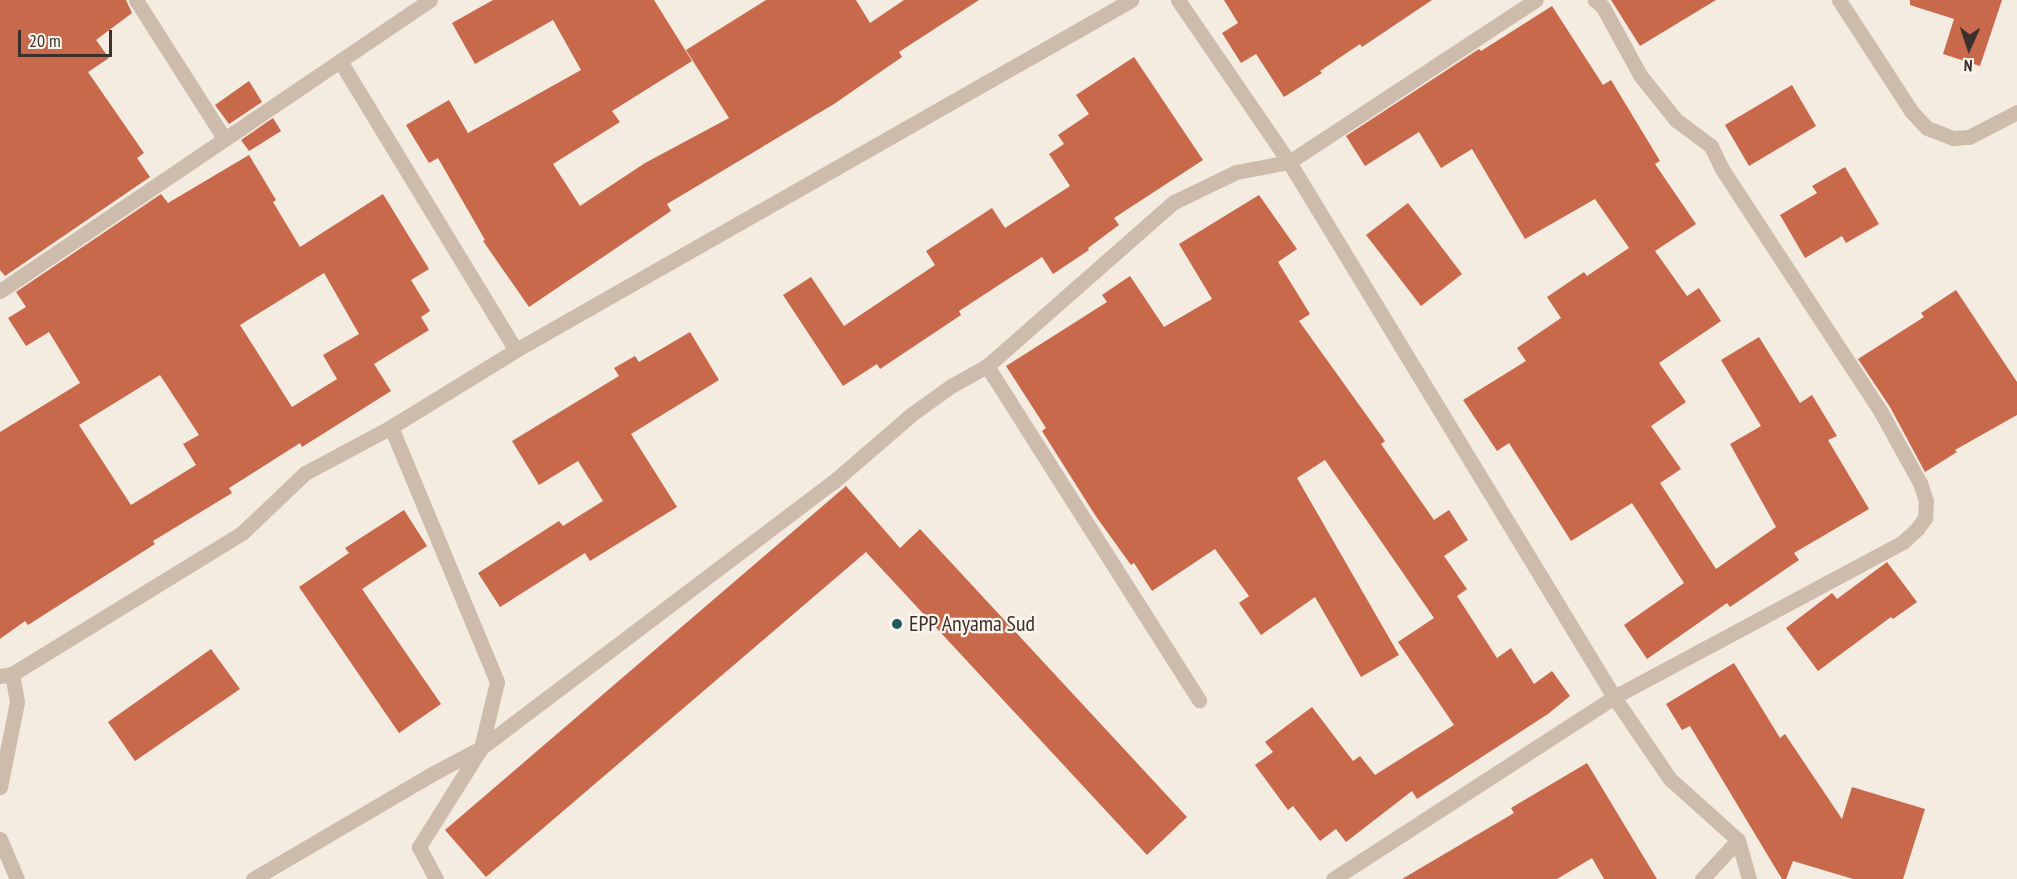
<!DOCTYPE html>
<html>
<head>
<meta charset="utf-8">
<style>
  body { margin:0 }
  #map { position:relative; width:2017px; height:879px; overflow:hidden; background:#f4ebe1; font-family:"PT Sans Narrow",sans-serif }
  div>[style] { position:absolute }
  .building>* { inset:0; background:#c8694b }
  .minor>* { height:15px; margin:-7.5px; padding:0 7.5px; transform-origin:7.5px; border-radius:7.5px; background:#cdbbac }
  .dots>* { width:16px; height:16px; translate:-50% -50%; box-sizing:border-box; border:3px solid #fbf5ee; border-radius:50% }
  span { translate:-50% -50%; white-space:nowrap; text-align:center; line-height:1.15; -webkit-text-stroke:4.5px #fbf5ee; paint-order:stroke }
  .poi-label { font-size:22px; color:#3b302b }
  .left { translate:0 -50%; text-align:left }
  .north { position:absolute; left:1939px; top:18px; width:60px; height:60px; -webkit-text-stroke:4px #fbf5ee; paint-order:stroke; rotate:183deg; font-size:16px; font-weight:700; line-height:24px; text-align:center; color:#3b302b }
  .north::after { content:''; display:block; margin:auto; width:21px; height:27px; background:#3b302b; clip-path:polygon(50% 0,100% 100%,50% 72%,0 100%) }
  .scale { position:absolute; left:18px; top:30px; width:94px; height:27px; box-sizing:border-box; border:3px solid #3b302b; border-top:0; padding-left:8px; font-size:18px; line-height:21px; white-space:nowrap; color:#3b302b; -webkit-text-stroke:4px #fbf5ee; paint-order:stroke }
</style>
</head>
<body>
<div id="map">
  <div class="building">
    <div style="clip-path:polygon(0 0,126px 0,132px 13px,96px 40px,109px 58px,88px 72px,144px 153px,137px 158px,150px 177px,5px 276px,0 270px)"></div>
    <div style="clip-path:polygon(493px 0,654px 0,692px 61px,612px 111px,620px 122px,553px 164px,580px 206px,645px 163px,729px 118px,686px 50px,766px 0,856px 0,870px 23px,904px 0,979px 0,899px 52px,902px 57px,834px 104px,667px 204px,671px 211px,529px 307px,483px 241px,485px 240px,438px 158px,429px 163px,406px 125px,449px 100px,468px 133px,581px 70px,553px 20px,475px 64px,452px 23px)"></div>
    <div style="clip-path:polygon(1224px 0,1432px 0,1362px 47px,1360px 44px,1320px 71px,1322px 73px,1284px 97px,1256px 54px,1241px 63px,1222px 33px,1238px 23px)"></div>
    <div style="clip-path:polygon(1611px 0,1716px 0,1640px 46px)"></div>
    <div style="clip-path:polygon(1910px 0,2002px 0,1980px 66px,1943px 54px,1954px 19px,1910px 5px)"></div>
    <div style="clip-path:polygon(1552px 6px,1603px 85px,1611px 80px,1660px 161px,1655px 164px,1696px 224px,1655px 251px,1687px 296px,1699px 288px,1721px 321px,1659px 363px,1686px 402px,1651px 426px,1681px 469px,1660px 483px,1716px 569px,1776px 527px,1730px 444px,1761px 426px,1721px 360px,1759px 337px,1800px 403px,1812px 395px,1837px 436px,1828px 440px,1869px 509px,1794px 553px,1799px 560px,1730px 607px,1727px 603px,1647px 659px,1624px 625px,1684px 583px,1632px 503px,1571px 541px,1509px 443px,1497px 451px,1463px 400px,1526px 361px,1517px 348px,1561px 318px,1547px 297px,1584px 272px,1587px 276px,1629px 248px,1595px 199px,1525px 239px,1472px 149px,1441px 168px,1419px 132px,1365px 166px,1346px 136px,1479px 49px,1481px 51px)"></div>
    <div style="clip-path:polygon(1134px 57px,1203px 160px,1114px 218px,1119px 225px,1088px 248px,1089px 250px,1053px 274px,1042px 257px,959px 311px,961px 315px,880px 369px,877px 364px,843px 386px,783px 295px,811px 277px,844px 326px,935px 265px,926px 251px,992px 208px,1005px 228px,1070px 186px,1049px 154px,1064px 144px,1058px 135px,1089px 114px,1076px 95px)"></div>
    <div style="clip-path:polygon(249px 81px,262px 102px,229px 124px,215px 105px)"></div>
    <div style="clip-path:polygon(1792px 85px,1816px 126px,1749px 166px,1725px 125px)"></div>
    <div style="clip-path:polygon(273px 118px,281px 131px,249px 151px,241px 140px)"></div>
    <div style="clip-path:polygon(evenodd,249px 155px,276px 200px,273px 202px,300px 247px,383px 194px,429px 269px,411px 280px,430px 311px,421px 317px,429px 330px,374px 364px,391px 391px,302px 447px,300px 443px,229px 488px,232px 493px,153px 541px,155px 544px,28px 625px,25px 621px,0 639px,0 432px,80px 383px,49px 332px,26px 346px,8px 318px,26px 307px,16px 292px,161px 194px,168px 203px,249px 155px,324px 273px,359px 334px,323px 355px,337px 379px,292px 407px,240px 325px,324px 273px,249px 155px,160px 375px,199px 435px,183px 444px,196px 465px,131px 505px,79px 425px,160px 375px)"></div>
    <div style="clip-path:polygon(1845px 167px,1879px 224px,1846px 243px,1842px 236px,1805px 258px,1780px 215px,1817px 193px,1812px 186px)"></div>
    <div style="clip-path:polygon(1259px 195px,1297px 249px,1278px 262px,1310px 314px,1299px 321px,1385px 441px,1381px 444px,1434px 520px,1449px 510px,1468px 540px,1444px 556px,1467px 589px,1457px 596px,1497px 658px,1511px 648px,1534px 684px,1552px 671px,1570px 696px,1548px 714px,1417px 799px,1412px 791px,1346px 842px,1336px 829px,1320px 841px,1293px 806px,1288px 810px,1255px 765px,1273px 752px,1265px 742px,1312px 707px,1353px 761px,1360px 756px,1375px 775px,1454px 725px,1398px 642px,1434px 618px,1325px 460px,1297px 478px,1399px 655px,1361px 677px,1315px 597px,1261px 635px,1239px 603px,1249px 596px,1215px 549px,1152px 591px,1134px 563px,1131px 565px,1095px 515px,1042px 431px,1046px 428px,1006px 366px,1107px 302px,1102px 295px,1130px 276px,1164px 327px,1212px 299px,1179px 244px)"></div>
    <div style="clip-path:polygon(1408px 203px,1462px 274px,1421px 306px,1366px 235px)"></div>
    <div style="clip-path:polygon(1956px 290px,2017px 382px,2017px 415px,1955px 450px,1957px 452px,1925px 472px,1890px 407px,1858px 359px,1924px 317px,1921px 313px)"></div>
    <div style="clip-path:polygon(690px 332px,719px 380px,631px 434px,677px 507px,590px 561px,585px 553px,500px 607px,478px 573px,559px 521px,563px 526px,603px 501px,578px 461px,539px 485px,512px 441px,619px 376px,614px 368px,635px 356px,639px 362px)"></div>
    <div style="clip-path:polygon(846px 486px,900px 548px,920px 529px,1187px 817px,1147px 855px,866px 552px,486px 877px,445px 830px)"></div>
    <div style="clip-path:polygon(404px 510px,427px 546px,362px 589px,441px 704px,399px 733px,299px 587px,349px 553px,345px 548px)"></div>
    <div style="clip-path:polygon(1887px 562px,1917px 602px,1893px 619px,1891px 617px,1818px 671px,1786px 628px,1832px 593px,1837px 599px)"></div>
    <div style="clip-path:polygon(211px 649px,240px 689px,135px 761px,108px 722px)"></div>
    <div style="clip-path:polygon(1734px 663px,1780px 738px,1785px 734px,1842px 819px,1852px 787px,1925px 809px,1903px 879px,1853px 879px,1793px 861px,1786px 879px,1782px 879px,1690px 726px,1682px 730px,1666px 704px)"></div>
    <div style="clip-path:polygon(1587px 763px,1657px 879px,1604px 879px,1592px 858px,1557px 879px,1402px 879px,1514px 813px,1511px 808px)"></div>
  </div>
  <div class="minor">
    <div style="left:136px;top:0;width:164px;rotate:57.5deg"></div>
    <div style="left:1178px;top:0;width:196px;rotate:55.6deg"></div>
    <div style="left:1289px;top:162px;width:626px;rotate:58.72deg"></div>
    <div style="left:1614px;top:697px;width:99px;rotate:55.7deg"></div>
    <div style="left:1670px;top:779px;width:91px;rotate:41.9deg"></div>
    <div style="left:1738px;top:840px;width:41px;rotate:74.2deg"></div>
    <div style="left:1839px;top:0;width:132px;rotate:57deg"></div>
    <div style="left:1911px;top:111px;width:23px;rotate:47deg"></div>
    <div style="left:1927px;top:128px;width:28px;rotate:21deg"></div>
    <div style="left:1953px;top:138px;width:16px;rotate:-4deg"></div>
    <div style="left:1969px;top:137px;width:54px;rotate:-27.5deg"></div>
    <div style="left:340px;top:61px;width:338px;rotate:58.7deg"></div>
    <div style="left:0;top:291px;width:519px;rotate:-34.09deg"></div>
    <div style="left:987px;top:366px;width:396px;rotate:57.6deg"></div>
    <div style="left:391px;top:427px;width:276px;rotate:67.4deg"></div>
    <div style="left:497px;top:682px;width:68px;rotate:103.6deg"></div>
    <div style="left:481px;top:748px;width:117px;rotate:122.1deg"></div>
    <div style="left:419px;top:847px;width:36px;rotate:62deg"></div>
    <div style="left:0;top:676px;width:12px;rotate:-9deg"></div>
    <div style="left:12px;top:674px;width:270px;rotate:-31.5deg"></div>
    <div style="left:242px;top:533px;width:87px;rotate:-43.6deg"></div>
    <div style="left:305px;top:473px;width:98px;rotate:-28.1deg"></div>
    <div style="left:391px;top:427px;width:147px;rotate:-31.6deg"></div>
    <div style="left:516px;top:350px;width:708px;rotate:-29.64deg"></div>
    <div style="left:0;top:787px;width:87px;rotate:-78.7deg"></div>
    <div style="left:17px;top:702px;width:28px;rotate:-100deg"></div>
    <div style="left:0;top:839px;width:43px;rotate:67deg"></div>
    <div style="left:253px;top:879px;width:205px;rotate:-30.4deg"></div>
    <div style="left:430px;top:775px;width:58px;rotate:-27.9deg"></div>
    <div style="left:481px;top:748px;width:440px;rotate:-37.1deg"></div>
    <div style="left:832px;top:483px;width:106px;rotate:-40.8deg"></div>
    <div style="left:912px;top:414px;width:48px;rotate:-35.7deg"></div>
    <div style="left:951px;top:386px;width:41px;rotate:-29.1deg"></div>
    <div style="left:987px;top:366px;width:249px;rotate:-41.3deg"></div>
    <div style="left:1174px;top:202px;width:69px;rotate:-25.8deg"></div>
    <div style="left:1236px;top:172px;width:54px;rotate:-10.7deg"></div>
    <div style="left:1289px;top:162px;width:295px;rotate:-33.3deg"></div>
    <div style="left:1333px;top:879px;width:335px;rotate:-32.9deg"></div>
    <div style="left:1614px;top:697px;width:328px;rotate:-28.2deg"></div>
    <div style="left:1903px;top:542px;width:19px;rotate:-43deg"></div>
    <div style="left:1917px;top:529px;width:14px;rotate:-54deg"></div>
    <div style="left:1925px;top:518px;width:17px;rotate:-87deg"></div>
    <div style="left:1926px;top:501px;width:19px;rotate:-108deg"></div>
    <div style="left:1920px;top:483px;width:81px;rotate:-118.8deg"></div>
    <div style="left:1881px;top:412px;width:290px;rotate:-123.2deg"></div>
    <div style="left:1722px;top:169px;width:25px;rotate:-116deg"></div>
    <div style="left:1711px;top:146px;width:44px;rotate:-143.4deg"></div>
    <div style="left:1676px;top:120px;width:58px;rotate:-128.7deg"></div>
    <div style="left:1640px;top:75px;width:77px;rotate:-118.6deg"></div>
    <div style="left:1603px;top:7px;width:11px;rotate:-139deg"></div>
    <div style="left:1702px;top:879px;width:53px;rotate:-47.3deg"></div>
  </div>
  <div class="dots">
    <div style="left:897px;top:624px;background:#1f5a5e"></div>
  </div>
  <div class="poi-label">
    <span class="left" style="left:909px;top:624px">EPP Anyama Sud</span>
  </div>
  <div class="north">N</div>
  <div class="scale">20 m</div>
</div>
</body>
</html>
